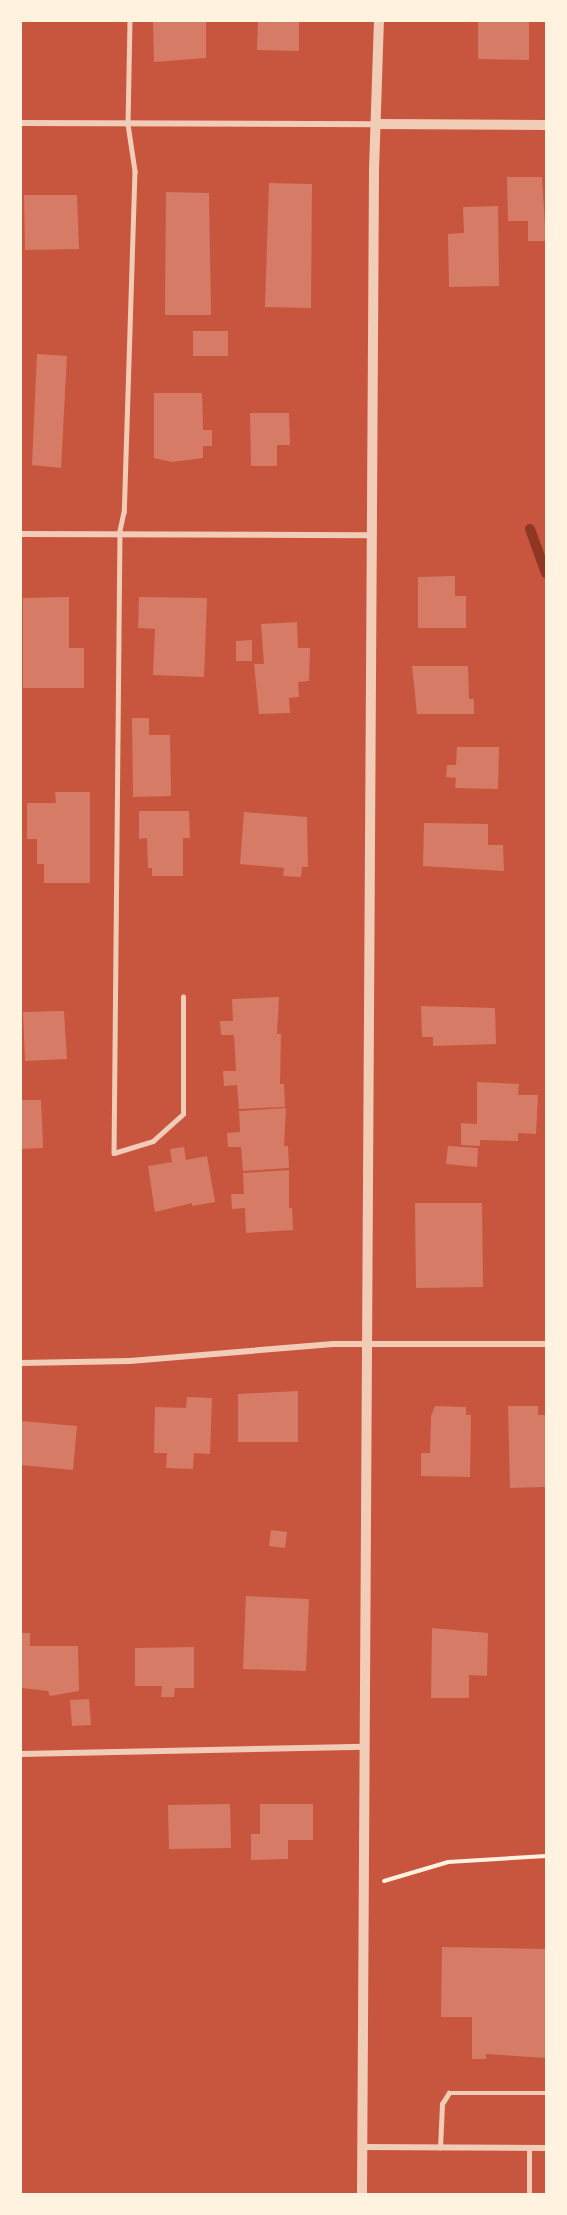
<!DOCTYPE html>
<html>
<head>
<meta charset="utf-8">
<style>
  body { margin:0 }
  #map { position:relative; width:567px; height:2215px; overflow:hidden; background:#c8553d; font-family:Poppins,sans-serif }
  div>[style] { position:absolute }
  .stream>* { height:10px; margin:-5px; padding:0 5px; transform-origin:5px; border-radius:5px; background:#8f3625 }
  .building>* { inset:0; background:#d67c66 }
  .path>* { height:4px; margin:-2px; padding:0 2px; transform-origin:2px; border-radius:2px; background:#fff3e0 }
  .service>* { height:4.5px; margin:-2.25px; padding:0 2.25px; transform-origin:2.25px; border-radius:2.25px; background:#f1ccb7 }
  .minor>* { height:6px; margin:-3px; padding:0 3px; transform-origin:3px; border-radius:3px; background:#f1ccb7 }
  .tertiary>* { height:10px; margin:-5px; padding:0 5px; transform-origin:5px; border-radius:5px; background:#f1ccb7 }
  span { translate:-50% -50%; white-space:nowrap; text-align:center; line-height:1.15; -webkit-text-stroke:4.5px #fff3e0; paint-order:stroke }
  .frame { position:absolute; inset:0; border:22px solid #fff3e0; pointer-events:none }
</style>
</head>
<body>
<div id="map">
  <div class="stream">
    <div style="left:530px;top:529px;width:47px;rotate:70deg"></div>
  </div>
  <div class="building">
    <div style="clip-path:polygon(153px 21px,206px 21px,206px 58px,154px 62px)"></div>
    <div style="clip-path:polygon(258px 21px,299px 21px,299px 51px,257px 50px)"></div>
    <div style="clip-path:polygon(478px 21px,529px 21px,529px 60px,478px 59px)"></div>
    <div style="clip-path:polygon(507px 177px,542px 177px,546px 241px,528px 241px,528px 221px,508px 221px)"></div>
    <div style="clip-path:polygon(269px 183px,312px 184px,311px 308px,265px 307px)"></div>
    <div style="clip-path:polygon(166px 192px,209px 193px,211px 315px,165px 315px)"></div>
    <div style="clip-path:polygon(24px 195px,77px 195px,79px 249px,25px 250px)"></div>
    <div style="clip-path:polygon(498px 206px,499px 286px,449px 287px,448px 234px,464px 233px,463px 207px)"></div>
    <div style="clip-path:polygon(193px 331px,228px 331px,228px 356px,193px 356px)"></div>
    <div style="clip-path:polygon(37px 354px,67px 356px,61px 468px,32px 465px)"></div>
    <div style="clip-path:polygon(154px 393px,202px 393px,203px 430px,212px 430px,212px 446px,203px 446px,203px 458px,172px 462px,154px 458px)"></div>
    <div style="clip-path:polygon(250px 413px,289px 413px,290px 445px,277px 445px,277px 466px,251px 466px)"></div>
    <div style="clip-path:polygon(455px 576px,455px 596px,466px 596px,466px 628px,418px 628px,418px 577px)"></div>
    <div style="clip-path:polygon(69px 597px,69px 648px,84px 648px,84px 688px,23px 688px,23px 598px)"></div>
    <div style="clip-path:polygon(139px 597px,207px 598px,204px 677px,153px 675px,155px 629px,138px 628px)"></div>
    <div style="clip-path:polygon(297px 622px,298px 648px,310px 648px,309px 681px,298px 682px,299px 697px,289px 698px,290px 713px,259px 714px,254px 664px,264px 664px,261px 624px)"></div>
    <div style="clip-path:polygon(252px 640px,252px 661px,236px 661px,236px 641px)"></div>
    <div style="clip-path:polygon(412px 666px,468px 666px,469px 699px,474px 699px,474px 714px,417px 714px)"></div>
    <div style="clip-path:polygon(132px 718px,149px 718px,149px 735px,170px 735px,171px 796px,133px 797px)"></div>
    <div style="clip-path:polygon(457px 747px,499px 747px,498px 789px,455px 788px,456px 778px,446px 777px,447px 765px,456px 765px)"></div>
    <div style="clip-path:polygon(55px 792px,90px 792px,90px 883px,44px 883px,44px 864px,37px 864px,37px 839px,27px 839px,27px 803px,56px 803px)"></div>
    <div style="clip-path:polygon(139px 811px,189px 811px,190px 838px,183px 838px,183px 876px,152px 876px,152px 868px,148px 868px,147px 838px,139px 839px)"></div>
    <div style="clip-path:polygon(244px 812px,307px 817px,308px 867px,302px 867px,301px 877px,283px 876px,284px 868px,240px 864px)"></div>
    <div style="clip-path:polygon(424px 823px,488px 824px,488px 845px,503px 845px,504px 871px,423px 866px)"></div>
    <div style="clip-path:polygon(279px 997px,277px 1034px,281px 1034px,280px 1084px,284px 1084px,285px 1107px,239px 1109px,237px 1085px,224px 1086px,223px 1071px,236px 1071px,234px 1035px,221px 1035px,220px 1021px,233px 1021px,232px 999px)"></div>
    <div style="clip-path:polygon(421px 1006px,495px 1008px,496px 1044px,433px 1046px,433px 1037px,422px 1037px)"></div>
    <div style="clip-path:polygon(64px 1011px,67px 1059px,25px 1061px,23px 1012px)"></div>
    <div style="clip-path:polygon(477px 1082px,519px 1084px,518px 1095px,538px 1095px,536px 1134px,518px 1133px,518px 1141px,480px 1140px,480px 1146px,461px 1145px,461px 1123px,477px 1124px)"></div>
    <div style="clip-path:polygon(21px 1100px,41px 1100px,43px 1148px,21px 1149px)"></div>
    <div style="clip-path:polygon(286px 1108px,284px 1146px,288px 1146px,289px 1168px,243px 1171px,241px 1147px,228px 1147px,227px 1133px,240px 1132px,239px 1111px)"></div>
    <div style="clip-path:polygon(448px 1146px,478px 1148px,477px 1167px,446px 1164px)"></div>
    <div style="clip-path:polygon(184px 1147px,186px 1160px,207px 1156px,215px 1202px,192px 1206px,192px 1203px,155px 1212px,148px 1166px,172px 1162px,170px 1149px)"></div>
    <div style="clip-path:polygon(289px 1170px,289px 1208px,292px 1208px,293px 1230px,246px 1233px,245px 1208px,232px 1209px,231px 1194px,244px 1194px,243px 1173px)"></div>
    <div style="clip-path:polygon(415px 1203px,482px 1203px,483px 1287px,416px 1288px)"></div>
    <div style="clip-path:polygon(298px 1391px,298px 1442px,238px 1442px,238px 1394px)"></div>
    <div style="clip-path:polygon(187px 1397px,212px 1398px,210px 1454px,194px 1453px,193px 1469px,166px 1468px,167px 1453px,154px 1453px,155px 1407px,186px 1408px)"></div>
    <div style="clip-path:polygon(435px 1406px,466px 1407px,466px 1415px,471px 1415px,470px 1477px,421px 1476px,421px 1453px,430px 1453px,431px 1416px)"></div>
    <div style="clip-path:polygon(508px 1406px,538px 1406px,538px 1415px,546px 1415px,545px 1487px,510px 1488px)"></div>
    <div style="clip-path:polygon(21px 1421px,77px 1426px,73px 1470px,21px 1465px)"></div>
    <div style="clip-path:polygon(271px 1530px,287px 1532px,285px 1548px,269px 1546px)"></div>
    <div style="clip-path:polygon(246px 1596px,309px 1599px,306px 1671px,243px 1669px)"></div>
    <div style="clip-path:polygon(432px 1628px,488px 1633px,487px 1676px,469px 1675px,469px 1698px,431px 1698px)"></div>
    <div style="clip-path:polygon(21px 1633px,30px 1633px,30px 1646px,78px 1646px,79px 1691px,50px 1696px,48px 1691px,22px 1688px)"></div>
    <div style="clip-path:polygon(194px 1647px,194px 1688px,175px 1688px,174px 1697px,161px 1697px,162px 1686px,135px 1686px,135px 1648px)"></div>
    <div style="clip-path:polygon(89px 1699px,91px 1725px,72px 1726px,70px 1700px)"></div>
    <div style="clip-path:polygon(230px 1804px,231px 1848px,169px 1849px,168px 1805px)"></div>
    <div style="clip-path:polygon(260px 1804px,313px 1804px,313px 1840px,288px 1840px,288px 1859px,251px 1860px,251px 1834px,260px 1834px)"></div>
    <div style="clip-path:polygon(442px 1947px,546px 1949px,546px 2058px,486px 2054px,486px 2059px,472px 2059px,472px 2017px,441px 2017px)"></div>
  </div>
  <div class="path">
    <div style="left:384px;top:1881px;width:67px;rotate:-16.5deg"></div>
    <div style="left:448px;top:1862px;width:98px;rotate:-3.5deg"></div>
  </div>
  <div class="service">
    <div style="left:130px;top:21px;width:103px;rotate:91.1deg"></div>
    <div style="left:128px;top:124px;width:48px;rotate:81.5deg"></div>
    <div style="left:135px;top:171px;width:341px;rotate:91.8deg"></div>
    <div style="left:124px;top:512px;width:19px;rotate:102deg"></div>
    <div style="left:120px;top:531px;width:622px;rotate:90.55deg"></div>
    <div style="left:114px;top:1153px;width:41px;rotate:-17.1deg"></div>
    <div style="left:153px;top:1141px;width:40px;rotate:-42deg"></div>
    <div style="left:183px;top:1114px;width:117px;rotate:-90deg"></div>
    <div style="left:440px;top:2148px;width:44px;rotate:-87.4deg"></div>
    <div style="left:442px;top:2104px;width:13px;rotate:-58deg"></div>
    <div style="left:449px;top:2093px;width:97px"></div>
    <div style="left:529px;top:2194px;width:46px;rotate:-90deg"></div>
  </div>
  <div class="minor">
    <div style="left:21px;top:123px;width:355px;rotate:0.2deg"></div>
    <div style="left:21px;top:534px;width:350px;rotate:0.2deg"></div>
    <div style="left:21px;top:1363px;width:109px;rotate:-1.1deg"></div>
    <div style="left:130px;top:1361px;width:204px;rotate:-4.8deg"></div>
    <div style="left:333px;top:1344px;width:213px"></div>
    <div style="left:21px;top:1754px;width:344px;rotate:-1.2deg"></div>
    <div style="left:362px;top:2147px;width:184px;rotate:0.3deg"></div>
  </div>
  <div class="tertiary">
    <div style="left:376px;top:124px;width:170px;rotate:0.3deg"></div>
    <div style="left:362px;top:2194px;width:2024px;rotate:-89.66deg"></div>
    <div style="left:374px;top:170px;width:149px;rotate:-88.1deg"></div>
  </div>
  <div class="frame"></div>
</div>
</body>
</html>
